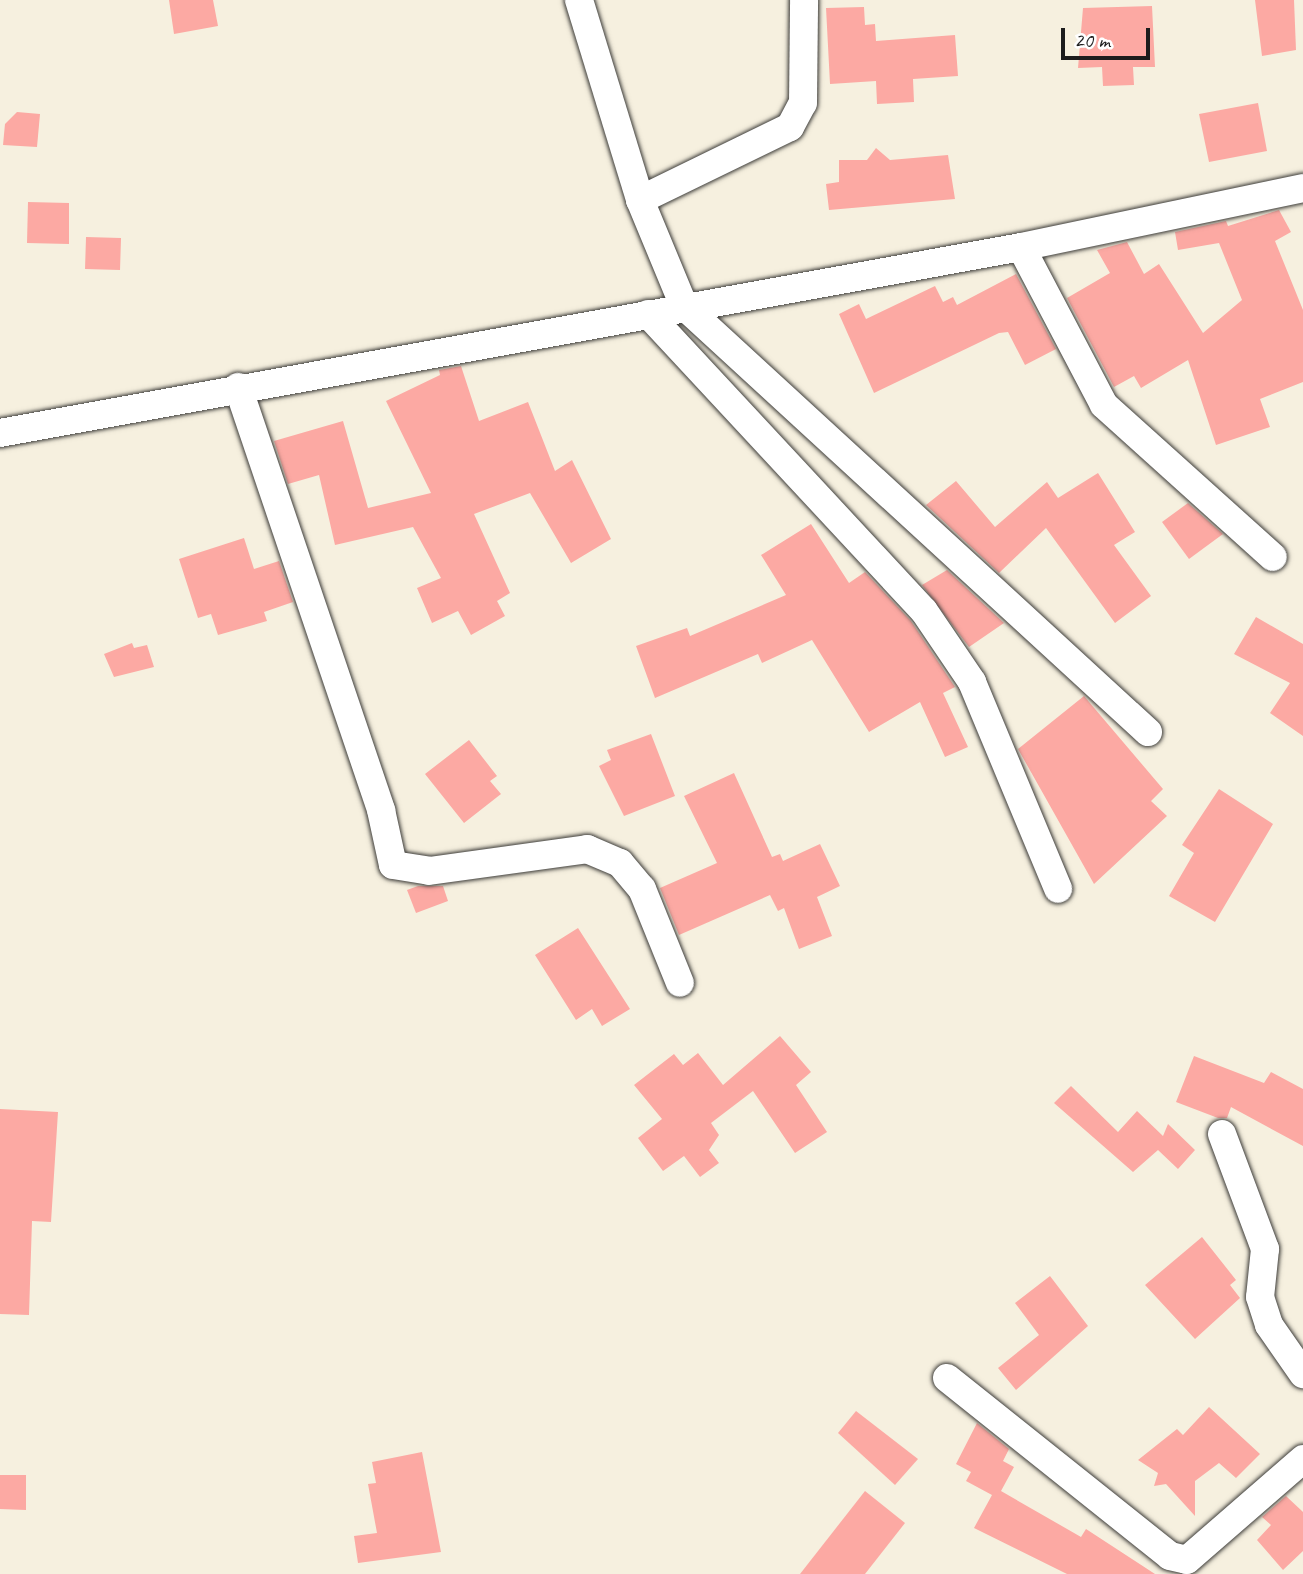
<!DOCTYPE html>
<html>
<head>
<meta charset="utf-8">
<style>
  body { margin:0 }
  #map { position:relative; width:1303px; height:1574px; overflow:hidden; background:#f6f0df; font-family:Caveat,sans-serif }
  div>[style] { position:absolute }
  .building>* { inset:0; background:#fca9a3 }
  .roads { filter:drop-shadow(0 0 2px #3d3c39) drop-shadow(0 0 2px #3d3c39) }
  .minor>* { height:28px; margin:-14px; padding:0 14px; transform-origin:14px; border-radius:14px; background:#fff }
  span { translate:-50% -50%; white-space:nowrap; text-align:center; line-height:1.15; -webkit-text-stroke:5px #fff; paint-order:stroke }
  .scale { position:absolute; left:1061px; top:28px; width:89px; height:32px; box-sizing:border-box; border:4px solid #1c1c1c; border-top:0; padding-left:9px; font-size:21px; line-height:24px; white-space:nowrap; color:#1c1c1c; -webkit-text-stroke:5px #fff; paint-order:stroke }
</style>
</head>
<body>
<div id="map">
  <div class="building">
    <div style="clip-path:polygon(169px 0,213px 0,218px 26px,174px 34px)"></div>
    <div style="clip-path:polygon(1255px 0,1294px 0,1296px 50px,1262px 56px)"></div>
    <div style="clip-path:polygon(1152px 6px,1155px 67px,1133px 67px,1134px 85px,1103px 86px,1102px 67px,1078px 68px,1083px 8px)"></div>
    <div style="clip-path:polygon(864px 7px,865px 25px,875px 24px,876px 41px,955px 35px,958px 76px,913px 79px,914px 102px,877px 104px,876px 81px,830px 84px,826px 8px)"></div>
    <div style="clip-path:polygon(1258px 103px,1267px 151px,1209px 162px,1199px 114px)"></div>
    <div style="clip-path:polygon(17px 112px,40px 114px,37px 147px,3px 145px,5px 124px)"></div>
    <div style="clip-path:polygon(876px 148px,890px 160px,948px 155px,955px 199px,829px 210px,826px 184px,839px 182px,839px 160px,867px 160px)"></div>
    <div style="clip-path:polygon(28px 202px,69px 203px,69px 244px,27px 243px)"></div>
    <div style="clip-path:polygon(1279px 210px,1291px 232px,1275px 241px,1303px 310px,1303px 382px,1260px 399px,1270px 427px,1216px 445px,1188px 360px,1141px 388px,1134px 376px,1114px 387px,1067px 298px,1110px 273px,1097px 250px,1127px 242px,1144px 274px,1159px 264px,1203px 333px,1242px 300px,1219px 243px,1178px 250px,1175px 232px,1226px 221px,1228px 226px)"></div>
    <div style="clip-path:polygon(86px 237px,121px 238px,120px 270px,85px 269px)"></div>
    <div style="clip-path:polygon(1016px 274px,1056px 349px,1025px 365px,1008px 332px,999px 333px,874px 393px,839px 314px,859px 304px,866px 319px,935px 286px,943px 302px,953px 297px,957px 305px)"></div>
    <div style="clip-path:polygon(461px 366px,479px 421px,528px 402px,555px 471px,572px 460px,611px 539px,571px 563px,530px 493px,474px 514px,510px 593px,497px 601px,505px 616px,471px 635px,458px 611px,432px 623px,417px 588px,441px 578px,413px 527px,335px 545px,319px 475px,288px 484px,274px 441px,343px 421px,368px 508px,431px 493px,386px 401px,440px 375px,439px 370px)"></div>
    <div style="clip-path:polygon(1098px 473px,1135px 532px,1114px 545px,1151px 596px,1115px 623px,1046px 528px,999px 573px,926px 505px,956px 481px,995px 527px,1047px 482px,1058px 498px)"></div>
    <div style="clip-path:polygon(1188px 503px,1223px 534px,1189px 559px,1162px 522px)"></div>
    <div style="clip-path:polygon(811px 524px,849px 583px,865px 572px,911px 621px,955px 687px,943px 693px,968px 747px,945px 757px,920px 702px,869px 732px,812px 640px,762px 663px,758px 654px,655px 698px,636px 646px,687px 628px,690px 636px,786px 595px,761px 555px)"></div>
    <div style="clip-path:polygon(244px 538px,254px 569px,279px 561px,293px 602px,264px 612px,267px 621px,218px 635px,211px 614px,198px 618px,179px 559px)"></div>
    <div style="clip-path:polygon(947px 570px,1004px 623px,969px 647px,922px 585px)"></div>
    <div style="clip-path:polygon(1256px 617px,1303px 644px,1303px 736px,1270px 713px,1290px 683px,1234px 654px)"></div>
    <div style="clip-path:polygon(132px 643px,134px 648px,147px 645px,154px 667px,114px 677px,104px 654px)"></div>
    <div style="clip-path:polygon(1084px 696px,1163px 789px,1151px 801px,1167px 816px,1094px 884px,1018px 749px)"></div>
    <div style="clip-path:polygon(651px 734px,675px 796px,624px 816px,599px 766px,611px 760px,607px 750px)"></div>
    <div style="clip-path:polygon(469px 740px,497px 776px,490px 781px,501px 794px,464px 823px,425px 774px)"></div>
    <div style="clip-path:polygon(734px 773px,772px 857px,780px 854px,783px 861px,820px 844px,840px 886px,817px 897px,832px 936px,799px 949px,784px 908px,778px 911px,770px 895px,679px 935px,660px 888px,717px 863px,684px 796px)"></div>
    <div style="clip-path:polygon(1219px 789px,1273px 824px,1215px 922px,1169px 896px,1194px 853px,1182px 845px)"></div>
    <div style="clip-path:polygon(418px 886px,443px 886px,448px 901px,416px 913px,407px 890px)"></div>
    <div style="clip-path:polygon(578px 928px,630px 1009px,602px 1026px,592px 1009px,576px 1020px,535px 955px)"></div>
    <div style="clip-path:polygon(780px 1036px,811px 1072px,796px 1085px,827px 1132px,795px 1153px,753px 1091px,711px 1123px,719px 1135px,709px 1150px,719px 1163px,700px 1177px,684px 1156px,663px 1171px,638px 1138px,662px 1119px,634px 1085px,674px 1054px,683px 1065px,698px 1053px,723px 1085px)"></div>
    <div style="clip-path:polygon(1194px 1056px,1264px 1083px,1271px 1072px,1303px 1089px,1303px 1146px,1231px 1107px,1227px 1118px,1218px 1118px,1176px 1102px)"></div>
    <div style="clip-path:polygon(1071px 1086px,1118px 1132px,1137px 1111px,1163px 1136px,1168px 1124px,1195px 1150px,1178px 1169px,1158px 1150px,1133px 1172px,1054px 1103px)"></div>
    <div style="clip-path:polygon(0 1109px,58px 1112px,51px 1222px,32px 1221px,29px 1315px,0 1314px)"></div>
    <div style="clip-path:polygon(1202px 1237px,1236px 1280px,1230px 1285px,1240px 1298px,1195px 1339px,1145px 1285px)"></div>
    <div style="clip-path:polygon(1050px 1276px,1088px 1326px,1016px 1390px,998px 1368px,1039px 1335px,1015px 1303px)"></div>
    <div style="clip-path:polygon(1209px 1407px,1260px 1454px,1236px 1478px,1219px 1463px,1195px 1481px,1195px 1516px,1166px 1484px,1154px 1486px,1158px 1473px,1138px 1460px,1177px 1429px,1183px 1435px)"></div>
    <div style="clip-path:polygon(856px 1411px,918px 1459px,895px 1485px,838px 1433px)"></div>
    <div style="clip-path:polygon(977px 1423px,1009px 1449px,1003px 1461px,1014px 1467px,1001px 1491px,1081px 1537px,1086px 1529px,1155px 1574px,1067px 1574px,974px 1528px,992px 1495px,966px 1481px,971px 1472px,956px 1464px)"></div>
    <div style="clip-path:polygon(422px 1452px,441px 1552px,358px 1563px,354px 1536px,377px 1533px,368px 1484px,376px 1483px,372px 1462px)"></div>
    <div style="clip-path:polygon(0 1475px,26px 1475px,26px 1510px,0 1509px)"></div>
    <div style="clip-path:polygon(865px 1491px,905px 1523px,865px 1574px,800px 1574px)"></div>
    <div style="clip-path:polygon(1286px 1496px,1303px 1512px,1303px 1551px,1283px 1570px,1257px 1540px,1271px 1525px,1262px 1517px)"></div>
  </div>
  <div class="roads">
    <div class="minor">
      <div style="left:579px;top:0;width:209px;rotate:73deg"></div>
      <div style="left:640px;top:200px;width:115px;rotate:67.5deg"></div>
      <div style="left:684px;top:306px;width:630px;rotate:42.56deg"></div>
      <div style="left:640px;top:200px;width:167px;rotate:-26deg"></div>
      <div style="left:790px;top:127px;width:27px;rotate:-62deg"></div>
      <div style="left:803px;top:103px;width:103px;rotate:-89.4deg"></div>
      <div style="left:1021px;top:247px;width:178px;rotate:62.3deg"></div>
      <div style="left:1104px;top:405px;width:227px;rotate:42deg"></div>
      <div style="left:648px;top:314px;width:405px;rotate:47.1deg"></div>
      <div style="left:924px;top:611px;width:86px;rotate:55.9deg"></div>
      <div style="left:972px;top:682px;width:224px;rotate:67.4deg"></div>
      <div style="left:238px;top:387px;width:447px;rotate:71.3deg"></div>
      <div style="left:381px;top:810px;width:56px;rotate:77.7deg"></div>
      <div style="left:393px;top:865px;width:36px;rotate:9deg"></div>
      <div style="left:429px;top:871px;width:160px;rotate:-7.9deg"></div>
      <div style="left:587px;top:849px;width:36px;rotate:23deg"></div>
      <div style="left:620px;top:863px;width:34px;rotate:50deg"></div>
      <div style="left:642px;top:889px;width:101px;rotate:68deg"></div>
      <div style="left:0;top:433px;width:1038px;rotate:-10.32deg"></div>
      <div style="left:1021px;top:247px;width:288px;rotate:-11.8deg"></div>
      <div style="left:1222px;top:1134px;width:123px;rotate:69.5deg"></div>
      <div style="left:1265px;top:1249px;width:48px;rotate:95.9deg"></div>
      <div style="left:1260px;top:1297px;width:29px;rotate:72deg"></div>
      <div style="left:1269px;top:1325px;width:60px;rotate:55.2deg"></div>
      <div style="left:947px;top:1378px;width:285px;rotate:38.6deg"></div>
      <div style="left:1170px;top:1556px;width:17px;rotate:13deg"></div>
      <div style="left:1187px;top:1560px;width:154px;rotate:-41deg"></div>
    </div>
  </div>
  <div class="scale">20 m</div>
</div>
</body>
</html>
